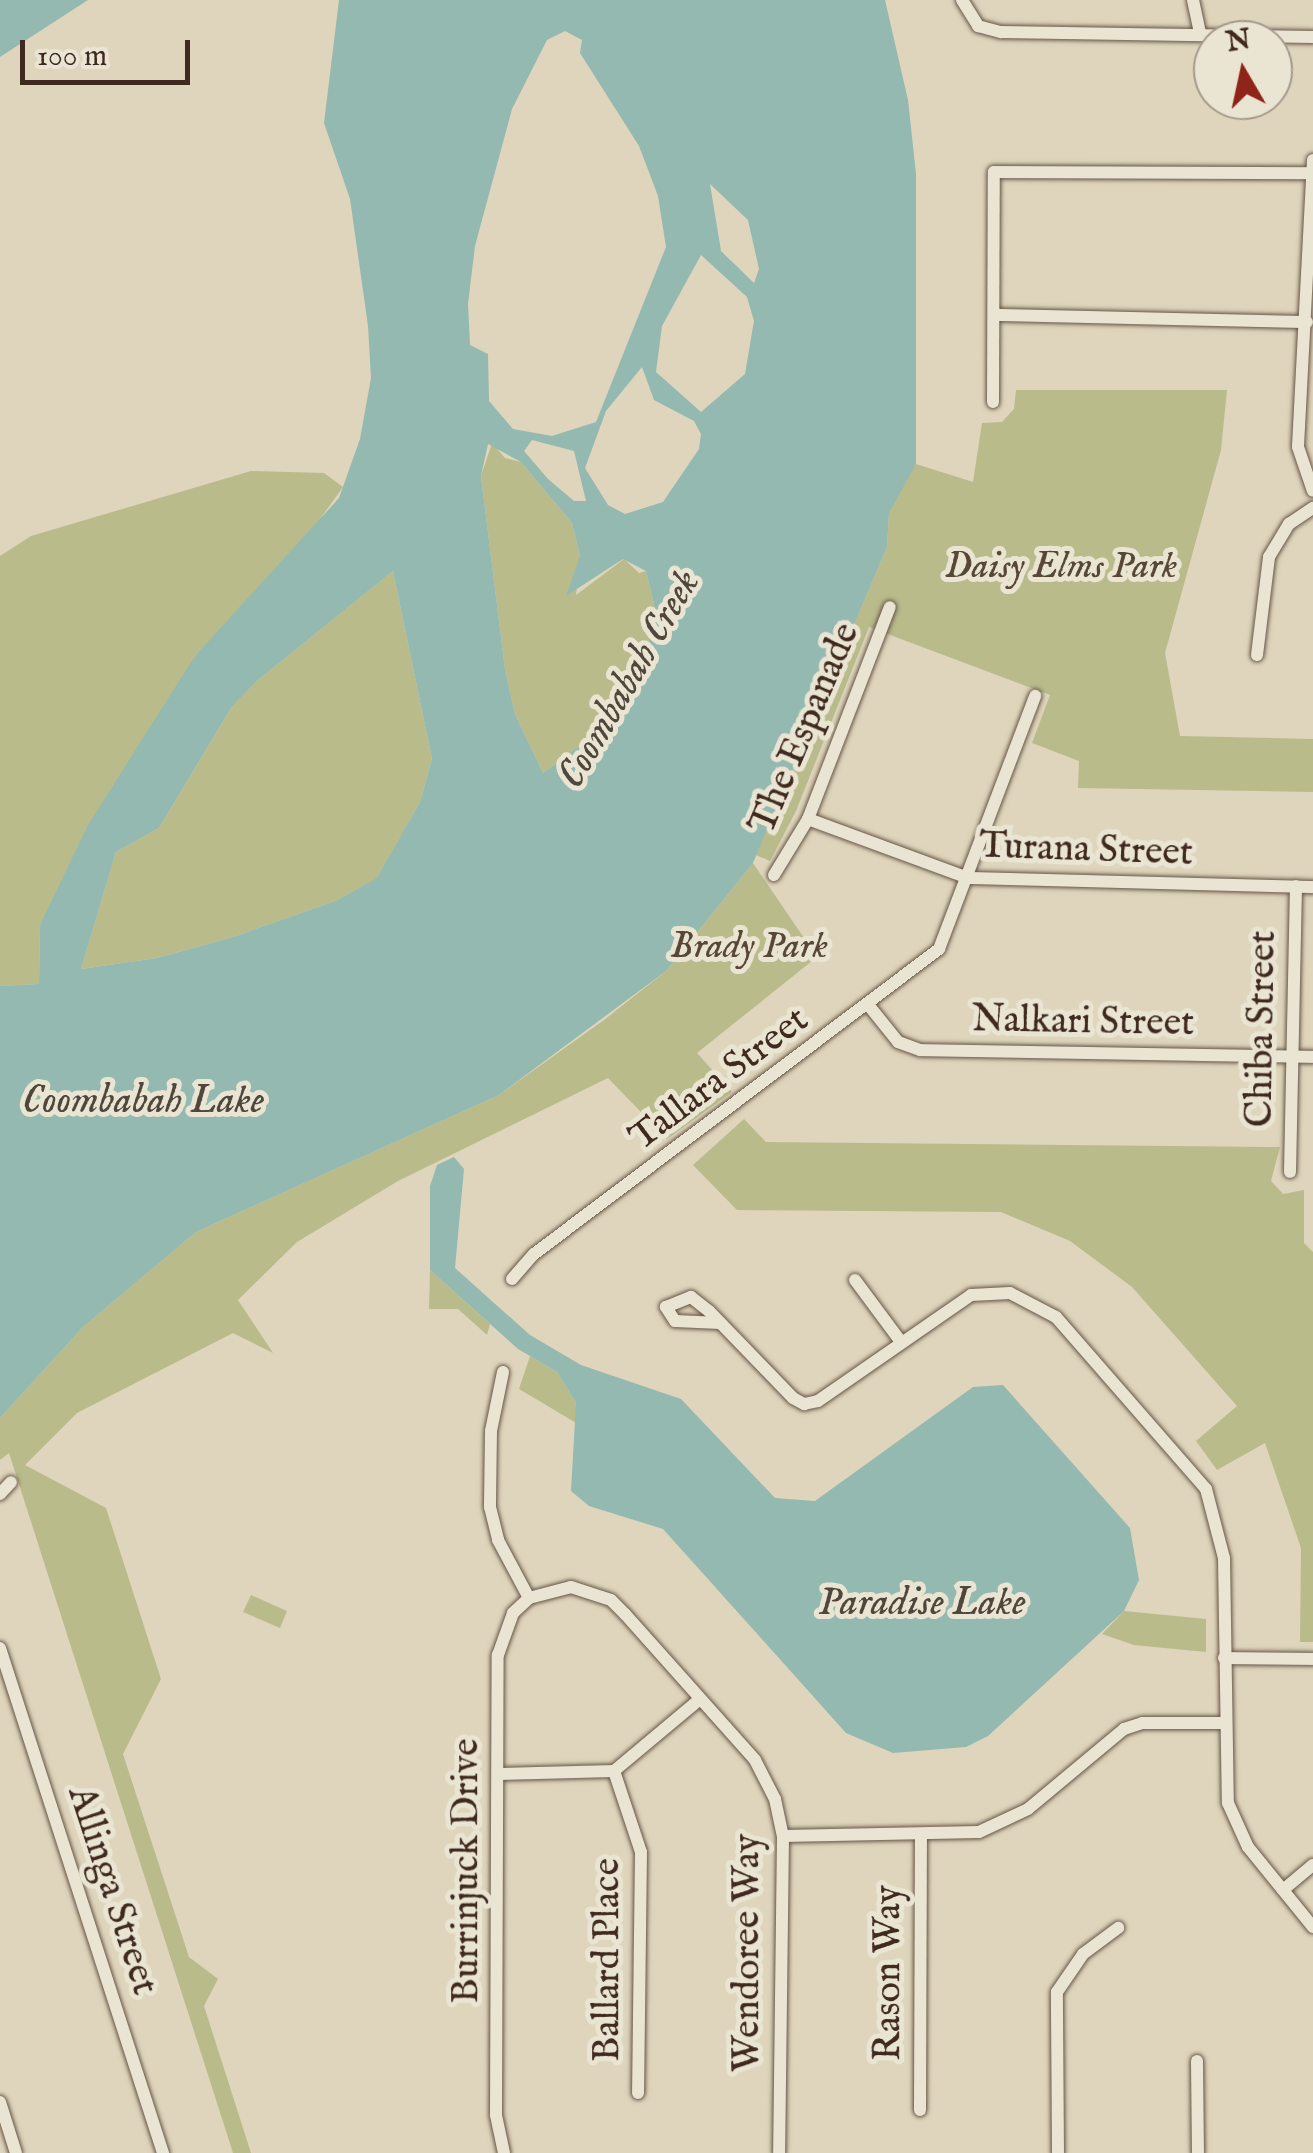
<!DOCTYPE html>
<html>
<head>
<meta charset="utf-8">
<style>
  body { margin:0 }
  #map { position:relative; width:1313px; height:2153px; overflow:hidden; background:#ded5bc; font-family:"IM FELL English",serif }
  div>[style] { position:absolute }
  .green>* { inset:0; background:#b9bb8b }
  .water>* { inset:0; background:#93b9b1 }
  .roads { filter:drop-shadow(0 0 2px #675546) drop-shadow(0 0 2px #675546) }
  .minor>* { height:12px; margin:-6px; padding:0 6px; transform-origin:6px; border-radius:6px; background:#eae4d3 }
  span { translate:-50% -50%; white-space:nowrap; text-align:center; line-height:1.15; -webkit-text-stroke:10px #eae4d3; paint-order:stroke }
  .park-label { font-size:38px; color:#574735; font-style:italic }
  .street-label { font-size:38px; color:#3f2a1f }
  .water-label { font-size:40px; color:#50473c; font-style:italic }
  .north { position:absolute; left:1193px; top:20px; width:100px; height:100px; box-sizing:border-box; background:#eae4d3; border:2px solid #a69a8b; border-radius:50%; rotate:351deg; font-size:28px; font-weight:700; line-height:40px; text-align:center; color:#3f2a1f }
  .north::after { content:''; display:block; margin:auto; width:35px; height:45px; background:#8f2418; clip-path:polygon(50% 0,100% 100%,50% 72%,0 100%) }
  .scale { position:absolute; left:20px; top:40px; width:170px; height:45px; box-sizing:border-box; border:5px solid #3f2a1f; border-top:0; padding-left:12px; font-size:30px; line-height:35px; white-space:nowrap; color:#3f2a1f; -webkit-text-stroke:8px #eae4d3; paint-order:stroke }
</style>
</head>
<body>
<div id="map">
  <div class="green">
    <div style="clip-path:polygon(1016px 390px,1227px 390px,1221px 450px,1165px 653px,1180px 736px,1313px 739px,1313px 792px,1078px 788px,1079px 761px,1032px 743px,1050px 695px,869px 627px,796px 811px,770px 861px,756px 855px,887px 547px,889px 513px,900px 490px,916px 464px,973px 482px,982px 423px,1002px 422px,1014px 409px)"></div>
    <div style="clip-path:polygon(492px 443px,505px 458px,521px 462px,572px 523px,580px 556px,576px 595px,624px 559px,639px 573px,646px 571px,655px 609px,639px 690px,614px 721px,543px 773px,515px 714px,505px 669px,481px 476px)"></div>
    <div style="clip-path:polygon(251px 471px,324px 473px,343px 487px,299px 548px,195px 656px,40px 925px,39px 984px,0 986px,0 556px,31px 536px)"></div>
    <div style="clip-path:polygon(393px 571px,432px 759px,420px 802px,377px 879px,338px 900px,233px 937px,157px 958px,81px 969px,116px 852px,159px 828px,231px 708px,258px 680px)"></div>
    <div style="clip-path:polygon(753px 863px,817px 957px,697px 1053px,732px 1092px,667px 1139px,608px 1078px,398px 1181px,297px 1242px,238px 1300px,273px 1353px,233px 1333px,77px 1413px,25px 1465px,106px 1508px,161px 1679px,123px 1754px,189px 1957px,218px 1979px,204px 2006px,251px 2153px,233px 2153px,9px 1453px,0 1460px,0 1418px,83px 1327px,196px 1232px,499px 1095px,604px 1020px,666px 971px)"></div>
    <div style="clip-path:polygon(744px 1119px,766px 1142px,1280px 1147px,1271px 1181px,1283px 1194px,1304px 1190px,1304px 1243px,1313px 1252px,1313px 1642px,1300px 1642px,1301px 1548px,1265px 1443px,1217px 1470px,1196px 1441px,1237px 1406px,1132px 1287px,1070px 1241px,1001px 1212px,737px 1210px,693px 1165px)"></div>
    <div style="clip-path:polygon(430px 1270px,490px 1324px,487px 1335px,458px 1309px,429px 1309px)"></div>
    <div style="clip-path:polygon(530px 1356px,557px 1372px,576px 1403px,578px 1424px,519px 1389px)"></div>
    <div style="clip-path:polygon(251px 1595px,287px 1611px,280px 1628px,243px 1612px)"></div>
    <div style="clip-path:polygon(1124px 1611px,1206px 1619px,1206px 1652px,1134px 1645px,1102px 1634px)"></div>
  </div>
  <div class="water">
    <div style="clip-path:polygon(0 0,88px 0,0 57px)"></div>
    <div style="clip-path:polygon(evenodd,339px 0,885px 0,908px 100px,916px 174px,916px 464px,889px 513px,887px 547px,753px 863px,666px 971px,499px 1095px,196px 1232px,83px 1327px,0 1418px,0 986px,39px 984px,40px 925px,88px 825px,195px 656px,339px 498px,360px 439px,371px 378px,368px 326px,350px 199px,324px 123px,339px 0,565px 31px,582px 40px,580px 53px,639px 146px,658px 196px,666px 247px,596px 422px,552px 436px,513px 429px,489px 401px,488px 354px,470px 345px,468px 304px,475px 246px,512px 109px,547px 40px,565px 31px,339px 0,710px 184px,748px 220px,759px 269px,754px 283px,721px 251px,710px 184px,339px 0,701px 255px,747px 297px,754px 321px,745px 374px,701px 412px,656px 372px,662px 326px,701px 255px,339px 0,642px 367px,654px 400px,694px 421px,701px 434px,699px 449px,663px 502px,625px 514px,608px 505px,585px 468px,606px 411px,642px 367px,339px 0,532px 440px,574px 451px,586px 501px,574px 501px,548px 479px,524px 451px,532px 440px,339px 0,488px 444px,521px 462px,572px 523px,580px 556px,566px 596px,623px 559px,646px 571px,655px 609px,639px 690px,614px 721px,543px 773px,515px 714px,505px 669px,481px 476px,488px 444px,339px 0,393px 571px,432px 759px,420px 802px,377px 878px,338px 900px,233px 937px,157px 958px,81px 969px,116px 852px,159px 828px,231px 708px,258px 680px,393px 571px)"></div>
    <div style="clip-path:polygon(454px 1157px,464px 1169px,455px 1268px,530px 1335px,581px 1365px,681px 1399px,775px 1498px,815px 1501px,973px 1387px,1003px 1385px,1130px 1528px,1139px 1580px,1124px 1611px,988px 1736px,966px 1747px,893px 1753px,846px 1733px,663px 1529px,589px 1506px,571px 1491px,576px 1403px,557px 1372px,518px 1349px,430px 1270px,430px 1186px,437px 1165px)"></div>
  </div>
  <div class="roads">
    <div class="minor">
      <div style="left:962px;top:0;width:31px;rotate:58deg"></div>
      <div style="left:978px;top:26px;width:24px;rotate:15deg"></div>
      <div style="left:1001px;top:32px;width:312px;rotate:0.9deg"></div>
      <div style="left:1193px;top:0;width:34px;rotate:78deg"></div>
      <div style="left:1313px;top:160px;width:287px;rotate:93deg"></div>
      <div style="left:1298px;top:447px;width:46px;rotate:71.2deg"></div>
      <div style="left:997px;top:315px;width:310px;rotate:1.3deg"></div>
      <div style="left:993px;top:402px;width:230px;rotate:-89.8deg"></div>
      <div style="left:994px;top:172px;width:319px;rotate:0.2deg"></div>
      <div style="left:1257px;top:655px;width:99px;rotate:-83deg"></div>
      <div style="left:1269px;top:557px;width:39px;rotate:-59deg"></div>
      <div style="left:1289px;top:524px;width:29px;rotate:-34deg"></div>
      <div style="left:808px;top:819px;width:171px;rotate:20.2deg"></div>
      <div style="left:968px;top:878px;width:345px;rotate:1.5deg"></div>
      <div style="left:774px;top:875px;width:66px;rotate:-58.7deg"></div>
      <div style="left:808px;top:819px;width:227px;rotate:-68.9deg"></div>
      <div style="left:870px;top:1007px;width:45px;rotate:51.3deg"></div>
      <div style="left:898px;top:1042px;width:23px;rotate:20deg"></div>
      <div style="left:920px;top:1050px;width:393px;rotate:1deg"></div>
      <div style="left:1290px;top:1172px;width:286px;rotate:-88.8deg"></div>
      <div style="left:512px;top:1279px;width:33px;rotate:-49deg"></div>
      <div style="left:534px;top:1254px;width:507px;rotate:-36.98deg"></div>
      <div style="left:939px;top:949px;width:271px;rotate:-69.2deg"></div>
      <div style="left:855px;top:1280px;width:77px;rotate:53.4deg"></div>
      <div style="left:720px;top:1323px;width:45px;rotate:-177.5deg"></div>
      <div style="left:675px;top:1321px;width:17px;rotate:-123deg"></div>
      <div style="left:666px;top:1307px;width:27px;rotate:-22deg"></div>
      <div style="left:691px;top:1297px;width:23px;rotate:38deg"></div>
      <div style="left:709px;top:1311px;width:121px;rotate:46deg"></div>
      <div style="left:793px;top:1398px;width:13px;rotate:29deg"></div>
      <div style="left:804px;top:1404px;width:14px;rotate:-12deg"></div>
      <div style="left:818px;top:1401px;width:186px;rotate:-34.7deg"></div>
      <div style="left:971px;top:1295px;width:39px;rotate:-3deg"></div>
      <div style="left:1010px;top:1293px;width:52px;rotate:27.6deg"></div>
      <div style="left:1056px;top:1317px;width:228px;rotate:48.9deg"></div>
      <div style="left:1206px;top:1489px;width:71px;rotate:75.4deg"></div>
      <div style="left:1224px;top:1558px;width:245px;rotate:89.1deg"></div>
      <div style="left:1228px;top:1803px;width:48px;rotate:65.6deg"></div>
      <div style="left:1248px;top:1847px;width:103px;rotate:50.9deg"></div>
      <div style="left:503px;top:1372px;width:60px;rotate:101.5deg"></div>
      <div style="left:491px;top:1431px;width:76px;rotate:90.8deg"></div>
      <div style="left:490px;top:1507px;width:34px;rotate:76deg"></div>
      <div style="left:498px;top:1540px;width:66px;rotate:61.9deg"></div>
      <div style="left:0;top:1494px;width:16px;rotate:-47deg"></div>
      <div style="left:0;top:1648px;width:531px;rotate:72.11deg"></div>
      <div style="left:1224px;top:1658px;width:89px;rotate:0.6deg"></div>
      <div style="left:614px;top:1771px;width:85px;rotate:71.6deg"></div>
      <div style="left:641px;top:1852px;width:241px;rotate:90.7deg"></div>
      <div style="left:499px;top:1774px;width:115px;rotate:-1.5deg"></div>
      <div style="left:614px;top:1771px;width:112px;rotate:-39.9deg"></div>
      <div style="left:783px;top:1836px;width:196px;rotate:-1.2deg"></div>
      <div style="left:979px;top:1832px;width:54px;rotate:-25.1deg"></div>
      <div style="left:1028px;top:1809px;width:125px;rotate:-39.8deg"></div>
      <div style="left:1124px;top:1729px;width:19px;rotate:-18deg"></div>
      <div style="left:1142px;top:1723px;width:81px"></div>
      <div style="left:1283px;top:1890px;width:39px;rotate:-40deg"></div>
      <div style="left:1197px;top:2061px;width:92px;rotate:89.4deg"></div>
      <div style="left:0;top:2102px;width:53px;rotate:72.6deg"></div>
      <div style="left:920px;top:2110px;width:273px;rotate:-89.8deg"></div>
      <div style="left:504px;top:2153px;width:39px;rotate:-102deg"></div>
      <div style="left:496px;top:2115px;width:460px;rotate:-89.8deg"></div>
      <div style="left:498px;top:1655px;width:45px;rotate:-70.3deg"></div>
      <div style="left:513px;top:1613px;width:22px;rotate:-43deg"></div>
      <div style="left:529px;top:1598px;width:43px;rotate:-14.7deg"></div>
      <div style="left:571px;top:1587px;width:42px;rotate:18deg"></div>
      <div style="left:611px;top:1600px;width:20px;rotate:45deg"></div>
      <div style="left:625px;top:1614px;width:195px;rotate:48.3deg"></div>
      <div style="left:755px;top:1760px;width:44px;rotate:62.9deg"></div>
      <div style="left:775px;top:1799px;width:38px;rotate:78deg"></div>
      <div style="left:783px;top:1836px;width:317px;rotate:90.7deg"></div>
      <div style="left:1058px;top:2153px;width:161px;rotate:-90.4deg"></div>
      <div style="left:1057px;top:1992px;width:46px;rotate:-55.6deg"></div>
      <div style="left:1083px;top:1954px;width:44px;rotate:-36.6deg"></div>
    </div>
  </div>
  <div class="park-label">
    <span style="left:1061px;top:568px">Daisy Elms Park</span>
    <span style="left:749px;top:948px">Brady Park</span>
  </div>
  <div class="street-label">
    <span style="left:806px;top:729px;rotate:-67deg">The Espanade</span>
    <span style="left:1086px;top:851px;rotate:2deg">Turana Street</span>
    <span style="left:1083px;top:1023px;rotate:1deg">Nalkari Street</span>
    <span style="left:1263px;top:1029px;rotate:-89deg">Chiba Street</span>
    <span style="left:720px;top:1080px;rotate:-37deg">Tallara Street</span>
    <span style="left:468px;top:1871px;rotate:-90deg">Burrinjuck Drive</span>
    <span style="left:111px;top:1891px;rotate:72deg">Allinga Street</span>
    <span style="left:749px;top:1953px;rotate:-90deg">Wendoree Way</span>
    <span style="left:609px;top:1960px;rotate:-90deg">Ballard Place</span>
    <span style="left:890px;top:1973px;rotate:-90deg">Rason Way</span>
  </div>
  <div class="water-label">
    <span style="left:630px;top:680px;rotate:-60deg">Coombabah Creek</span>
    <span style="left:143px;top:1102px">Coombabah Lake</span>
    <span style="left:922px;top:1604px">Paradise Lake</span>
  </div>
  <div class="north">N</div>
  <div class="scale">100 m</div>
</div>
</body>
</html>
